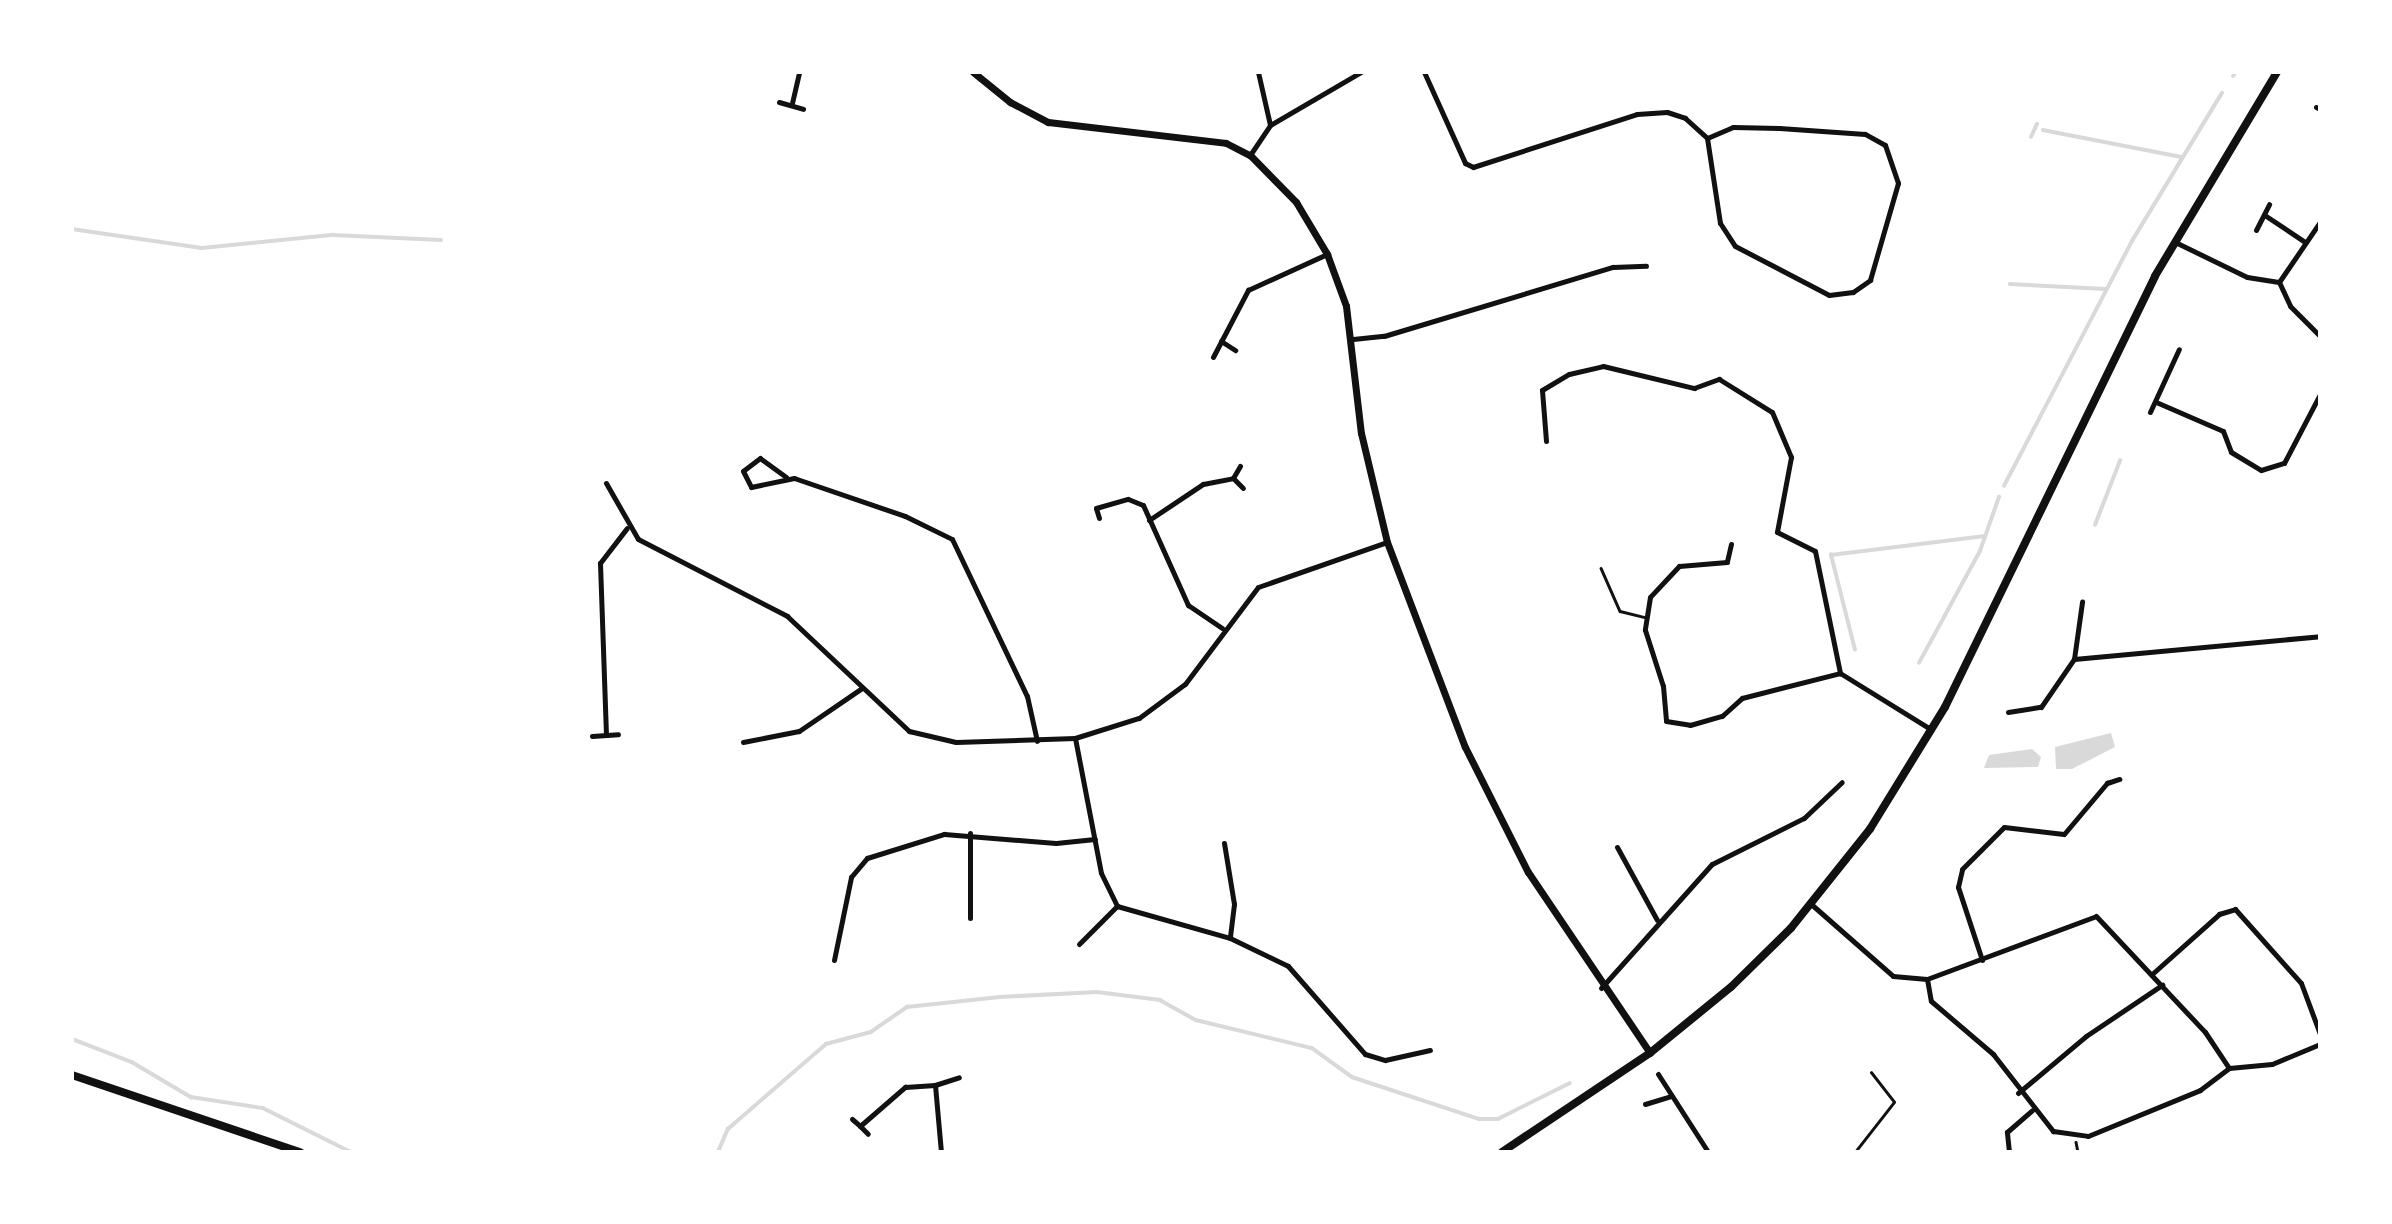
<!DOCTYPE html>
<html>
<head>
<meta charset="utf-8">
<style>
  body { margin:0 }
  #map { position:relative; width:2392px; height:1224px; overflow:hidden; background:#fff; font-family:"Alegreya Sans",sans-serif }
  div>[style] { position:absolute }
  .water>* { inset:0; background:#d9d9d9 }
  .stream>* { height:3.5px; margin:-1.75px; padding:0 1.75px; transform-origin:1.75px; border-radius:1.75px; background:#d9d9d9 }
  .path>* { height:2.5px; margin:-1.25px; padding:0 1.25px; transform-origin:1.25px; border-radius:1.25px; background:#111 }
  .service>* { height:2.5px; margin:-1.25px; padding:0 1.25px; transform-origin:1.25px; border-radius:1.25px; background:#111 }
  .minor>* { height:5px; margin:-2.5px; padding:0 2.5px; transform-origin:2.5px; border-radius:2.5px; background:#111 }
  .secondary>* { height:7px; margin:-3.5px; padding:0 3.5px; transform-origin:3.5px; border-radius:3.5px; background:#111 }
  .primary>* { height:8px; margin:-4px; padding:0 4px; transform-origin:4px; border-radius:4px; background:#111 }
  span { translate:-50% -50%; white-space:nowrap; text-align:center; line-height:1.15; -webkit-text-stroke:6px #fff; paint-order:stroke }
  .frame { position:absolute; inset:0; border:74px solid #fff; pointer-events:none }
</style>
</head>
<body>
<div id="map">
  <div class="water">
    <div style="clip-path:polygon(2111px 733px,2115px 747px,2072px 769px,2056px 769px,2055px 747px)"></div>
    <div style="clip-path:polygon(2032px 749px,2041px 757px,2038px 767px,1984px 768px,1989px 755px)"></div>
  </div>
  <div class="stream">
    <div style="left:2233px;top:76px;width:5px;rotate:-53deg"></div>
    <div style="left:2043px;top:130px;width:142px;rotate:11deg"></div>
    <div style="left:2031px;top:137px;width:14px;rotate:-65deg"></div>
    <div style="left:72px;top:229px;width:131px;rotate:8.3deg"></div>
    <div style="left:202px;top:248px;width:132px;rotate:-5.7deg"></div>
    <div style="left:333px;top:235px;width:108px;rotate:2.7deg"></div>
    <div style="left:2010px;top:284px;width:95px;rotate:3deg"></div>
    <div style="left:2004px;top:486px;width:276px;rotate:-62.4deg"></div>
    <div style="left:2132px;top:241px;width:173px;rotate:-58.7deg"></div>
    <div style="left:2095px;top:525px;width:69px;rotate:-68.7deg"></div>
    <div style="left:1855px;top:650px;width:98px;rotate:-104.2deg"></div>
    <div style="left:1831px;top:555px;width:155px;rotate:-7deg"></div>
    <div style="left:1919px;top:663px;width:128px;rotate:-61.4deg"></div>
    <div style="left:1980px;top:551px;width:57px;rotate:-70.6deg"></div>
    <div style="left:72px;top:1039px;width:64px;rotate:21deg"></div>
    <div style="left:132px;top:1062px;width:69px;rotate:30.7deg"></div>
    <div style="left:191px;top:1097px;width:73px;rotate:8.7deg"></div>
    <div style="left:263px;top:1108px;width:98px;rotate:26.6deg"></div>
    <div style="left:718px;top:1152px;width:25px;rotate:-67deg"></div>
    <div style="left:728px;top:1129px;width:130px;rotate:-40.9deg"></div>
    <div style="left:826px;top:1044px;width:47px;rotate:-14.9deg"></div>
    <div style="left:871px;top:1032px;width:44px;rotate:-34.8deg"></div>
    <div style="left:907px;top:1007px;width:93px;rotate:-6.2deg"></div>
    <div style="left:999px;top:997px;width:98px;rotate:-2.9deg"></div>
    <div style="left:1097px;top:992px;width:64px;rotate:7.2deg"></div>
    <div style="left:1160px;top:1000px;width:41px;rotate:29.1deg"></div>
    <div style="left:1196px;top:1020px;width:119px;rotate:13.6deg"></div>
    <div style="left:1312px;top:1048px;width:49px;rotate:35.9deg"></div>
    <div style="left:1352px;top:1077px;width:134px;rotate:18.3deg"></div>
    <div style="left:1479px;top:1119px;width:19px"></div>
    <div style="left:1498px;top:1119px;width:80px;rotate:-26.6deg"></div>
  </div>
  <div class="path">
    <div style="left:2076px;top:1142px;width:10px;rotate:79deg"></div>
  </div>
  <div class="service">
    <div style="left:1601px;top:568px;width:47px;rotate:66.2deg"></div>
    <div style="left:1620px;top:611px;width:25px;rotate:14deg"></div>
    <div style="left:1855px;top:1152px;width:63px;rotate:-52deg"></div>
    <div style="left:1894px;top:1102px;width:37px;rotate:-128deg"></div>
  </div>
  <div class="minor">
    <div style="left:1258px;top:72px;width:54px;rotate:77.2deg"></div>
    <div style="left:1424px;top:72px;width:100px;rotate:65.7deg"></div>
    <div style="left:1465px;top:163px;width:9px;rotate:27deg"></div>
    <div style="left:1473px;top:167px;width:172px;rotate:-17.9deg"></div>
    <div style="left:1637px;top:114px;width:30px;rotate:-4deg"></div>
    <div style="left:1667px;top:112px;width:19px;rotate:18deg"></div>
    <div style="left:1685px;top:118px;width:30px;rotate:42deg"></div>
    <div style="left:1707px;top:138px;width:86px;rotate:81.3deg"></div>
    <div style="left:1720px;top:223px;width:27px;rotate:57deg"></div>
    <div style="left:1735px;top:246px;width:106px;rotate:27.5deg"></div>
    <div style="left:1829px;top:295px;width:24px;rotate:-7deg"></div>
    <div style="left:1853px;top:292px;width:21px;rotate:-35deg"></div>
    <div style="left:1870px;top:280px;width:101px;rotate:-73.9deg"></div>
    <div style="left:1898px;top:183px;width:40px;rotate:-108.9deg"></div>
    <div style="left:1885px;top:145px;width:23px;rotate:-151deg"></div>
    <div style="left:1865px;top:134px;width:86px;rotate:-176deg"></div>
    <div style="left:1779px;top:128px;width:46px;rotate:-178.8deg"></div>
    <div style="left:1733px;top:127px;width:28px;rotate:157deg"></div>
    <div style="left:779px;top:102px;width:25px;rotate:16deg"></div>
    <div style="left:792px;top:103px;width:32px;rotate:-77deg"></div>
    <div style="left:2316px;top:107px;width:4px;rotate:27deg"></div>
    <div style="left:1250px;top:155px;width:36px;rotate:-56deg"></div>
    <div style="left:1270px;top:125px;width:105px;rotate:-30.2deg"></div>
    <div style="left:2266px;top:216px;width:47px;rotate:33.7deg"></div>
    <div style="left:2256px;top:230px;width:29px;rotate:-63deg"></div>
    <div style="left:2175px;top:242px;width:80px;rotate:25.9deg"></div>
    <div style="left:2247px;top:277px;width:32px;rotate:9deg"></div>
    <div style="left:2279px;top:282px;width:73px;rotate:-55.7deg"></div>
    <div style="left:2279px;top:282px;width:26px;rotate:65deg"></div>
    <div style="left:2290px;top:306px;width:42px;rotate:45deg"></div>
    <div style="left:1353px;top:339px;width:31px;rotate:-6deg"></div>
    <div style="left:1384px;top:336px;width:239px;rotate:-16.8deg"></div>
    <div style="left:1613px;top:267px;width:33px;rotate:-2deg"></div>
    <div style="left:1221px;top:341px;width:17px;rotate:33deg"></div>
    <div style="left:1213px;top:357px;width:76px;rotate:-62.4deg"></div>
    <div style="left:1248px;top:290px;width:87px;rotate:-24.5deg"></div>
    <div style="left:2156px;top:402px;width:73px;rotate:23.4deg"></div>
    <div style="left:2223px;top:431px;width:22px;rotate:69deg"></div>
    <div style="left:2231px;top:452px;width:35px;rotate:31deg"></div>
    <div style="left:2261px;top:470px;width:24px;rotate:-17deg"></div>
    <div style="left:2284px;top:463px;width:78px;rotate:-62.4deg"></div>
    <div style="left:2150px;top:412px;width:69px;rotate:-65.3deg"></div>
    <div style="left:1546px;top:441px;width:51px;rotate:-94.5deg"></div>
    <div style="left:1542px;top:390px;width:31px;rotate:-31deg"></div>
    <div style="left:1569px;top:374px;width:35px;rotate:-13deg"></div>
    <div style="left:1603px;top:366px;width:94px;rotate:13.6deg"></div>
    <div style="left:1694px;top:388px;width:27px;rotate:-20deg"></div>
    <div style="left:1719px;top:379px;width:62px;rotate:31.9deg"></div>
    <div style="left:1772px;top:412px;width:49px;rotate:67.1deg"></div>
    <div style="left:1791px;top:457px;width:76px;rotate:100.6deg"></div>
    <div style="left:1777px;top:532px;width:42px;rotate:26.6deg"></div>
    <div style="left:1815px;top:551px;width:125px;rotate:78.4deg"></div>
    <div style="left:1840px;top:673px;width:108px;rotate:31.8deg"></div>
    <div style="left:786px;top:477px;width:32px;rotate:-144deg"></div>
    <div style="left:760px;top:458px;width:21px;rotate:143deg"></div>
    <div style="left:743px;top:471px;width:18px;rotate:63deg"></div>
    <div style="left:751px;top:487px;width:44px;rotate:-11.8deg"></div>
    <div style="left:794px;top:478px;width:117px;rotate:18.9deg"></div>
    <div style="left:905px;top:516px;width:52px;rotate:26.1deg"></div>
    <div style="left:952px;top:539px;width:174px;rotate:64.5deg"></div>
    <div style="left:1027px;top:696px;width:46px;rotate:77.5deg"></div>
    <div style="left:1233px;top:478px;width:14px;rotate:-60deg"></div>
    <div style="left:1233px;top:478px;width:14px;rotate:45deg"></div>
    <div style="left:606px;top:483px;width:64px;rotate:60.3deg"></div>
    <div style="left:638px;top:539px;width:168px;rotate:27.3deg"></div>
    <div style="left:787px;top:616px;width:168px;rotate:43.3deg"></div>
    <div style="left:909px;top:731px;width:48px;rotate:13.2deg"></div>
    <div style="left:956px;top:742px;width:119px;rotate:-1.9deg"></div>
    <div style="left:1075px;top:738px;width:67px;rotate:-17.4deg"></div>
    <div style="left:1139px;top:718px;width:57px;rotate:-36.5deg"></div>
    <div style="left:1185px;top:684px;width:121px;rotate:-53deg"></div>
    <div style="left:1258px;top:587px;width:137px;rotate:-19.2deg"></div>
    <div style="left:1099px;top:518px;width:10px;rotate:-107deg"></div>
    <div style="left:1096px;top:508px;width:33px;rotate:-16deg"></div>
    <div style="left:1128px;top:499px;width:16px;rotate:22deg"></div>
    <div style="left:1143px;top:505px;width:110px;rotate:65.8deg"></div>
    <div style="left:1188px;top:605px;width:41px;rotate:34.1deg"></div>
    <div style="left:1149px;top:520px;width:65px;rotate:-33.7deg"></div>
    <div style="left:1203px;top:484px;width:31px;rotate:-11deg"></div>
    <div style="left:1731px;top:544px;width:18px;rotate:103deg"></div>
    <div style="left:1727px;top:562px;width:48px;rotate:175.2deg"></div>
    <div style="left:1679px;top:566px;width:42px;rotate:133.1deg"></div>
    <div style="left:1650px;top:597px;width:33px;rotate:99deg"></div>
    <div style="left:1645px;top:630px;width:59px;rotate:72.2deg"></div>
    <div style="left:1663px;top:686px;width:35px;rotate:85deg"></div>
    <div style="left:1666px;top:721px;width:24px;rotate:9deg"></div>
    <div style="left:1690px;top:725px;width:33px;rotate:-16deg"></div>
    <div style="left:1722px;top:716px;width:27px;rotate:-42deg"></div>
    <div style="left:1742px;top:698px;width:101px;rotate:-14.3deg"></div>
    <div style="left:2074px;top:659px;width:247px;rotate:-5.3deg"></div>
    <div style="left:2008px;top:712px;width:33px;rotate:-9deg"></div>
    <div style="left:2041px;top:707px;width:58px;rotate:-55.5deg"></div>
    <div style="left:2074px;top:659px;width:58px;rotate:-82deg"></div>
    <div style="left:606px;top:735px;width:172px;rotate:-92deg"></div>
    <div style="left:600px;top:563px;width:44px;rotate:-52.4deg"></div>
    <div style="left:592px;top:736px;width:26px;rotate:-4deg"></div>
    <div style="left:1075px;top:738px;width:137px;rotate:79.1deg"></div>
    <div style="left:1101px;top:873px;width:37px;rotate:64deg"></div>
    <div style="left:743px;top:742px;width:57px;rotate:-11.1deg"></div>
    <div style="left:799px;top:731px;width:76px;rotate:-34.3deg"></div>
    <div style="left:1224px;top:843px;width:62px;rotate:80.7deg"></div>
    <div style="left:1234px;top:904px;width:34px;rotate:97deg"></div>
    <div style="left:1617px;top:847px;width:83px;rotate:61.3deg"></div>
    <div style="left:1811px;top:904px;width:109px;rotate:41.3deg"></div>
    <div style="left:1893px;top:976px;width:34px;rotate:5deg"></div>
    <div style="left:1927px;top:979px;width:22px;rotate:80deg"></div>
    <div style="left:1931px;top:1001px;width:82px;rotate:40.5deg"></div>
    <div style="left:1993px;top:1054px;width:98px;rotate:52.1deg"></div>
    <div style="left:2053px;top:1131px;width:35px;rotate:8deg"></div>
    <div style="left:2088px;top:1136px;width:121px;rotate:-22.3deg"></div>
    <div style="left:2200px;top:1090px;width:36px;rotate:-37deg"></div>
    <div style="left:2229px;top:1068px;width:43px;rotate:-5.3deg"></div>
    <div style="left:2272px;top:1064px;width:52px;rotate:-22.6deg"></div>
    <div style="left:970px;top:918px;width:85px;rotate:-90deg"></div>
    <div style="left:1079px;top:944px;width:54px;rotate:-45deg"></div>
    <div style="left:1117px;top:906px;width:117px;rotate:15.8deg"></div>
    <div style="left:1230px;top:938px;width:64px;rotate:25.8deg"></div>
    <div style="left:1288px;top:966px;width:117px;rotate:48.8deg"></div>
    <div style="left:1365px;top:1054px;width:21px;rotate:17deg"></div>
    <div style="left:1385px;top:1060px;width:46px;rotate:-12.5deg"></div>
    <div style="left:834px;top:960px;width:85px;rotate:-78.4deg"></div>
    <div style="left:851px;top:877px;width:25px;rotate:-50deg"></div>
    <div style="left:867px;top:858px;width:81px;rotate:-17.3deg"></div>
    <div style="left:944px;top:834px;width:112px;rotate:4.6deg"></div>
    <div style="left:1056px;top:843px;width:39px;rotate:-6deg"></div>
    <div style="left:1982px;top:960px;width:77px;rotate:-108.2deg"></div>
    <div style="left:1958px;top:887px;width:18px;rotate:-77deg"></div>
    <div style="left:1962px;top:869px;width:59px;rotate:-45deg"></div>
    <div style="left:2004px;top:827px;width:60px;rotate:6.7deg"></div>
    <div style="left:2064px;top:834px;width:67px;rotate:-49.9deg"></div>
    <div style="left:2107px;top:783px;width:13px;rotate:-18deg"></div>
    <div style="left:2152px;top:974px;width:90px;rotate:-41.8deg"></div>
    <div style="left:2219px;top:914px;width:17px;rotate:-17deg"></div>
    <div style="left:2235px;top:909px;width:99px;rotate:48.3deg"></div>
    <div style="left:2301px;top:983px;width:54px;rotate:69.6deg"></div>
    <div style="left:1927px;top:979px;width:180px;rotate:-20.4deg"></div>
    <div style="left:2096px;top:916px;width:159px;rotate:46.8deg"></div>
    <div style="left:2205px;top:1032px;width:43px;rotate:56.3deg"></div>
    <div style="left:1601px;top:988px;width:166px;rotate:-48.2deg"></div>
    <div style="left:1712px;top:864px;width:103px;rotate:-26.6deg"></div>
    <div style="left:1804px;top:818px;width:52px;rotate:-43.5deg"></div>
    <div style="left:1658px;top:1074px;width:93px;rotate:57.3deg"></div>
    <div style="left:935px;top:1085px;width:25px;rotate:-18deg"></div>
    <div style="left:2018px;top:1093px;width:89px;rotate:-40deg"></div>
    <div style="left:2086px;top:1036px;width:92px;rotate:-33.9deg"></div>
    <div style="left:1645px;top:1104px;width:27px;rotate:-17deg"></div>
    <div style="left:852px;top:1119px;width:11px;rotate:41deg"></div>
    <div style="left:860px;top:1126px;width:60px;rotate:-40.9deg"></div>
    <div style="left:905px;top:1087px;width:30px;rotate:-4deg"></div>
    <div style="left:935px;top:1085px;width:67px;rotate:84.9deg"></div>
    <div style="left:860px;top:1126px;width:11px;rotate:45deg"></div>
    <div style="left:2009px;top:1152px;width:20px;rotate:-96deg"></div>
    <div style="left:2007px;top:1132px;width:33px;rotate:-41deg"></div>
  </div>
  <div class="secondary">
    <div style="left:973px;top:72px;width:48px;rotate:39deg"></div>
    <div style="left:1010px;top:102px;width:43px;rotate:27.8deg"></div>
    <div style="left:1048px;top:122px;width:179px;rotate:6.7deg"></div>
    <div style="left:1226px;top:143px;width:27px;rotate:27deg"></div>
    <div style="left:1250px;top:155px;width:66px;rotate:45.6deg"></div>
    <div style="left:1296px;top:202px;width:61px;rotate:59.2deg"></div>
    <div style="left:1327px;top:254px;width:55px;rotate:69.9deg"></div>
    <div style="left:1346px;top:306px;width:128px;rotate:83.3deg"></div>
    <div style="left:1361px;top:433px;width:112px;rotate:76.6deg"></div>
    <div style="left:1387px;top:542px;width:219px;rotate:69.2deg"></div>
    <div style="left:1465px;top:747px;width:140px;rotate:63.3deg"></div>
    <div style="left:1528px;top:872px;width:218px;rotate:56deg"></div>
  </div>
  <div class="primary">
    <div style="left:72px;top:1075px;width:241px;rotate:18.7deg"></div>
    <div style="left:1502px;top:1152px;width:178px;rotate:-33.8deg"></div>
    <div style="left:1650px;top:1053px;width:104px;rotate:-39.2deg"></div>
    <div style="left:1731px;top:987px;width:84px;rotate:-44.5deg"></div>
    <div style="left:1791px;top:928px;width:127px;rotate:-51.4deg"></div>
    <div style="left:1870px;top:829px;width:143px;rotate:-58.4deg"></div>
    <div style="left:1945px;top:707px;width:479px;rotate:-64deg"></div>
    <div style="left:2155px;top:276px;width:238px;rotate:-59.1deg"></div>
  </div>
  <div class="frame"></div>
</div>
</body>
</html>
